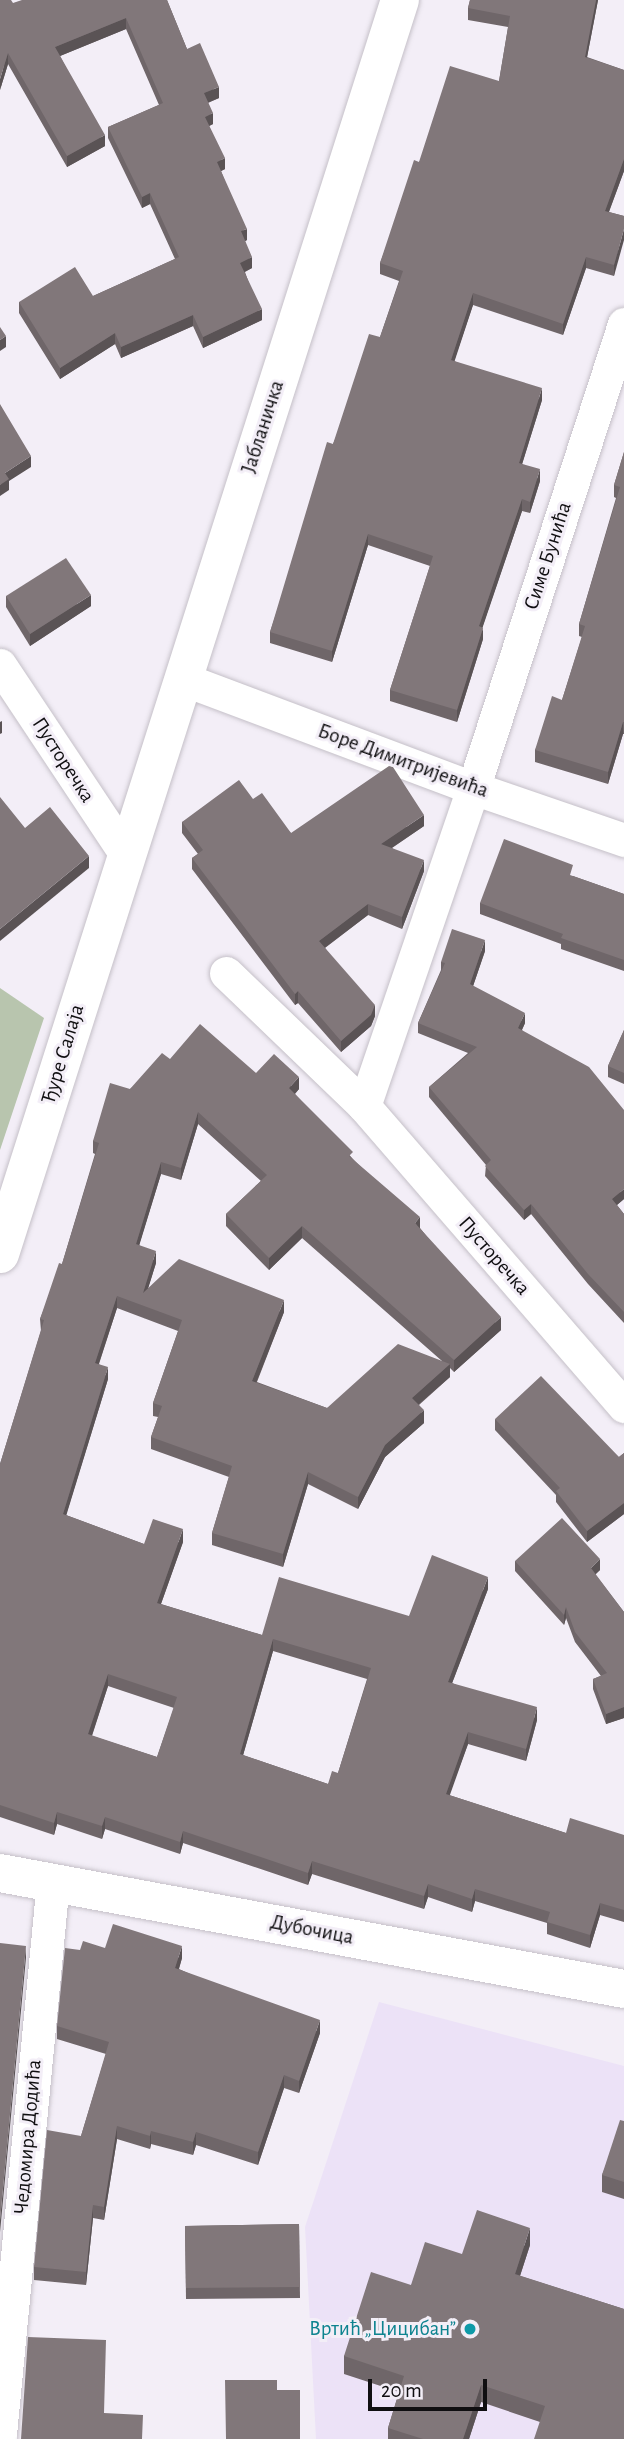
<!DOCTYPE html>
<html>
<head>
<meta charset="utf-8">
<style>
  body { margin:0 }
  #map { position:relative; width:624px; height:2439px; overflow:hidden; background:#f3eef7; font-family:"Alegreya Sans",sans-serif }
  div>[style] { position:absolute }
  .education>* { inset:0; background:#ece2f7 }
  .green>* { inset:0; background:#b8c5ae }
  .roads { filter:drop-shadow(0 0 2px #c5c0c8) drop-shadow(0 0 2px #c5c0c8) }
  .street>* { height:33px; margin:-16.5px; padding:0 16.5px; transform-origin:16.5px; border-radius:16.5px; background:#fff }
  .secondary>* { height:38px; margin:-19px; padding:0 19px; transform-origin:19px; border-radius:19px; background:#fff }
  .wall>* { inset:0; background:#6f6669 }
  .shaded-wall>* { inset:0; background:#5a5355 }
  .building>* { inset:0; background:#81777a }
  .dots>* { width:19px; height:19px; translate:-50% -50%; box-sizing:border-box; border:4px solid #f3eef7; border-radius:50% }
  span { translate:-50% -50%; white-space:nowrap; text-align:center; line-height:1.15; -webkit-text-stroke:6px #f3eef7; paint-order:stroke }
  .street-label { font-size:21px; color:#100f11 }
  .culture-label { font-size:21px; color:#0d838f }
  .right { translate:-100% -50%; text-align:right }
  .scale { position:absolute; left:368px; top:2379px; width:119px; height:32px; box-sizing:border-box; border:4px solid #100f11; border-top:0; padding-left:9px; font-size:21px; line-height:24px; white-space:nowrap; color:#100f11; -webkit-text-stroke:5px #f3eef7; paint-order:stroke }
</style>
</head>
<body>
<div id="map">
  <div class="education">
    <div style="clip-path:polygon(379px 2002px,624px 2066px,624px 2439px,316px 2439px,305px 2227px)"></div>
  </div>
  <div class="green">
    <div style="clip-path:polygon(0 988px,44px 1018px,0 1150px)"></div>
  </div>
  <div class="roads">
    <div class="street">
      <div style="left:624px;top:324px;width:488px;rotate:108deg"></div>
      <div style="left:473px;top:788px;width:336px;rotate:108.9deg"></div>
      <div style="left:364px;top:1106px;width:397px;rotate:49.1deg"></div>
      <div style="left:0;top:665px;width:228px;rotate:56.4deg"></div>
      <div style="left:183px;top:679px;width:310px;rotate:20.6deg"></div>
      <div style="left:473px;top:788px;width:160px;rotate:19deg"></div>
      <div style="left:226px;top:973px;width:192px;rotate:43.9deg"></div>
      <div style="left:0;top:2434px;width:556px;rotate:-84.53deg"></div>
    </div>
    <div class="secondary">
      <div style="left:0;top:1254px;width:1316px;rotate:-72.31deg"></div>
      <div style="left:0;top:1873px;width:635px;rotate:10.53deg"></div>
    </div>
  </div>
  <div class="wall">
    <div style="clip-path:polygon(167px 0,187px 49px,219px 98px,208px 103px,213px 124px,209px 126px,225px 169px,221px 171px,247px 240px,245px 241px,252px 268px,245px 272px,262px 320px,203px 348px,193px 326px,121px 358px,115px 344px,60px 379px,19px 313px,19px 302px,93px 296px,175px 259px,150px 204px,142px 208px,108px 138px,108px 127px,159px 105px,126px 29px,60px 56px,105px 146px,67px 167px,8px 64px,0 90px,13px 3px)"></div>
    <div style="clip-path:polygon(470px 0,598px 0,587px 57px,624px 70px,624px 171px,609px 212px,624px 216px,614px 276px,586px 268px,563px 335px,473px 305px,454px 361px,542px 400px,522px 464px,540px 481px,530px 513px,522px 511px,482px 628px,483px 639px,457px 722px,390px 701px,390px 690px,430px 566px,368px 545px,332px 662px,270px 643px,270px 632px,333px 444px,380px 337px,399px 281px,380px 274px,380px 263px,419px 162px,499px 81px,508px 27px,468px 20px,468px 8px)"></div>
    <div style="clip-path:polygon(624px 452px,624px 734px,623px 734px,608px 784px,535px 762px,535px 750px,562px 700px,582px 637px,579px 636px,579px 624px,616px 498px,614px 497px,614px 485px)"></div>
    <div style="clip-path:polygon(6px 596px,91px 606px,30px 646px,6px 607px)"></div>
    <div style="clip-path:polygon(253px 799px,291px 833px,424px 826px,392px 848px,424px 871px,402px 929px,368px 915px,325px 948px,375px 1016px,371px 1026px,341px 1052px,298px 1003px,295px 1005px,192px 869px,192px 858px,198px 854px,182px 833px,182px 822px)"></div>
    <div style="clip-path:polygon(573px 876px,624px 894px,624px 971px,561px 949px,561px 944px,480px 914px,480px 903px)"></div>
    <div style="clip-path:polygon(485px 951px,473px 986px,525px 1023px,522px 1030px,624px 1199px,617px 1205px,624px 1214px,624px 1323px,588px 1284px,531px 1214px,524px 1220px,485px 1176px,486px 1165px,429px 1097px,429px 1087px,468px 1053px,418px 1033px,418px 1023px,441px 970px,441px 962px)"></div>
    <div style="clip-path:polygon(624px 1030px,624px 1084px,608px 1077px,608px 1066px)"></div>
    <div style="clip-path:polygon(evenodd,170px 1059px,256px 1073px,299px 1089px,295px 1094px,353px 1159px,420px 1228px,501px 1330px,454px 1372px,450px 1368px,450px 1377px,419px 1405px,424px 1423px,385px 1457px,358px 1509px,308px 1484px,283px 1567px,212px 1545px,212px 1533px,229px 1477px,151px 1449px,151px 1437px,158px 1417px,153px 1416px,153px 1403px,178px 1331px,117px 1308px,99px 1364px,108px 1379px,66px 1515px,144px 1544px,183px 1542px,161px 1604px,262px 1635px,409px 1616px,488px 1589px,452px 1683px,537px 1720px,526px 1761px,468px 1744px,449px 1795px,566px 1833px,624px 1835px,624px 1922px,600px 1915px,590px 1948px,547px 1934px,547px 1923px,475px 1901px,472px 1912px,428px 1897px,424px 1909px,312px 1874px,308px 1885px,183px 1843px,180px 1854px,105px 1829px,102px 1839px,57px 1824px,54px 1835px,0 1817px,0 1464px,41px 1331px,40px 1319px,62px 1264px,95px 1154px,93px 1153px,93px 1141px,130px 1089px,170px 1059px,198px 1124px,261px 1181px,226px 1214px,226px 1226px,269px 1270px,302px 1238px,442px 1361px,327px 1408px,257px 1382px,284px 1312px,148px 1288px,156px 1263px,139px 1245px,161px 1174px,181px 1180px,198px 1124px,170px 1059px,273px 1651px,367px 1679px,338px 1773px,328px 1784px,243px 1755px,273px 1651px,170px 1059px,108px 1686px,174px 1708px,157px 1757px,92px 1736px,108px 1686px)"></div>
    <div style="clip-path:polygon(495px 1419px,619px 1457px,624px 1453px,624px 1514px,587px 1542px,556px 1502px,556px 1495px,495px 1430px)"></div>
    <div style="clip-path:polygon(515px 1561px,600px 1570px,595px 1574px,624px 1612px,624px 1718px,606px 1724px,593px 1689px,593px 1679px,601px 1676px,575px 1642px,566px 1618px,564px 1625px,515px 1571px)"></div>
    <div style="clip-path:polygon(105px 1948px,182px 1958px,179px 1969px,320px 2033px,299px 2093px,284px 2088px,258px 2165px,196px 2145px,193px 2155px,151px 2144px,150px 2149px,117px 2139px,104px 2220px,93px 2218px,86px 2285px,34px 2280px,34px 2267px,81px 2136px,106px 2054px,57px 2039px,57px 2026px,80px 1950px)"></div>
    <div style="clip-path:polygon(624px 2121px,624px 2199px,602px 2192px,602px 2175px)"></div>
    <div style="clip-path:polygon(299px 2224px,300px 2298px,186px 2299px,185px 2226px)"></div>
    <div style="clip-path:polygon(530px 2245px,520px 2276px,624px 2309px,540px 2422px,481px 2402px,469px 2439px,388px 2439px,388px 2428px,399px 2392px,344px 2374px,344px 2356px,411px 2285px,462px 2254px)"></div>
  </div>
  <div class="shaded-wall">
    <div style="clip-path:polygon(596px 0,598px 0,585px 68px,585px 57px)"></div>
    <div style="clip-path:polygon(126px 18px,126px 29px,55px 58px,55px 47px)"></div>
    <div style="clip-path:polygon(8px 53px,8px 64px,0 90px,0 79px)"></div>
    <div style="clip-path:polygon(219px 87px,219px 98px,204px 104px,204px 93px)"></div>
    <div style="clip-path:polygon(213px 113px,213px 124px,205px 128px,205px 117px)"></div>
    <div style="clip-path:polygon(105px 135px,105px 146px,67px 167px,67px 156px)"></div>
    <div style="clip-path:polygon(225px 158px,225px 169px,217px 173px,217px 162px)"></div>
    <div style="clip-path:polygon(624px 159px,624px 171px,605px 222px,605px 211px)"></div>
    <div style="clip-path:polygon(150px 193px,150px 204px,142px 208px,142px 197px)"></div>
    <div style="clip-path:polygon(247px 229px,247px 240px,241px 243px,241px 231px)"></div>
    <div style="clip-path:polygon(624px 229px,624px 240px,614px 276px,614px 265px)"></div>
    <div style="clip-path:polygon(252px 257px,252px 268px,240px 274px,240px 263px)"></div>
    <div style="clip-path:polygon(586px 257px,586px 268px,563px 335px,563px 324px)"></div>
    <div style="clip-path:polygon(473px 293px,473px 305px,451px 372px,451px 360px)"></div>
    <div style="clip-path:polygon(262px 309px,262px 320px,203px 348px,203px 337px)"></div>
    <div style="clip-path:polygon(193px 315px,193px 326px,121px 358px,121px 347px)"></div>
    <div style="clip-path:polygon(115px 333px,115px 344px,60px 379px,60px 368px)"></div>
    <div style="clip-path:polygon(6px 336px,6px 347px,0 351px,0 340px)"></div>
    <div style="clip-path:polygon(542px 388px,542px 400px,519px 474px,519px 463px)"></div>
    <div style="clip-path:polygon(31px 456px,31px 467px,9px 481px,9px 490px,0 496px,0 485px,5px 473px)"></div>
    <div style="clip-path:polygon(540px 469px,540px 481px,530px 513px,530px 502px)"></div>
    <div style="clip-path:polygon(522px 499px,522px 511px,479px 638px,479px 626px)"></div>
    <div style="clip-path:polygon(368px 534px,368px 545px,332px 662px,332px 651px)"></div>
    <div style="clip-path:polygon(91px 595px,91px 606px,30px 646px,30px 634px)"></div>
    <div style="clip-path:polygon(483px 628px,483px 639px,457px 722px,457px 710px)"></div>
    <div style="clip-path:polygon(2px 721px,2px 733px,0 734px,0 722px)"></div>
    <div style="clip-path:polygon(623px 722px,623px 734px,608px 784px,608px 772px)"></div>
    <div style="clip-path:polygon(424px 815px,424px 826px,381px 855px,381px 844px)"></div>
    <div style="clip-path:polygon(89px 856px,89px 868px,0 941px,0 929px)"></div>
    <div style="clip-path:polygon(424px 860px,424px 871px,402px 929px,402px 917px)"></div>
    <div style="clip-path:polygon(368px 904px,368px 915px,319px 952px,319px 941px)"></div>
    <div style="clip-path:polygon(485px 940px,485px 951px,470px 995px,470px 984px)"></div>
    <div style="clip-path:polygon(298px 991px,298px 1003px,295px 1005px,295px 994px)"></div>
    <div style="clip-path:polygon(375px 1005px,375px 1016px,371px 1026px,341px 1052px,341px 1041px)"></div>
    <div style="clip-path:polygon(525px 1013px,525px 1023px,518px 1038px,518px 1028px)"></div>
    <div style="clip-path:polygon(299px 1077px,299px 1089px,289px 1100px,289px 1088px)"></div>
    <div style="clip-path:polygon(198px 1112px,198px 1124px,181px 1180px,181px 1168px)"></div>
    <div style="clip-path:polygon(161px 1162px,161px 1174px,136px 1256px,136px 1244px)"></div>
    <div style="clip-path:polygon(624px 1189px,624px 1199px,612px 1209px,612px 1199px)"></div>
    <div style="clip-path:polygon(531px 1204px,531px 1214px,524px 1220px,524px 1210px)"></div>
    <div style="clip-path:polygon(420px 1217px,420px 1230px,415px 1223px)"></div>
    <div style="clip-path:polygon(302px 1226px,302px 1238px,269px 1270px,269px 1258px)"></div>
    <div style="clip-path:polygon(156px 1251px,156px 1263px,143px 1305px,143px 1293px)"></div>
    <div style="clip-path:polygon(117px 1296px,117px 1308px,95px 1375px,95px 1363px)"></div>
    <div style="clip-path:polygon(284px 1300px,284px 1312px,252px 1393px,252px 1381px)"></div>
    <div style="clip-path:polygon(501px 1317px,501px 1330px,454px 1372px,454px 1360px)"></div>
    <div style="clip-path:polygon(450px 1364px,450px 1377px,412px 1410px,412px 1398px)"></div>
    <div style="clip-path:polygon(108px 1367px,108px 1379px,63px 1526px,63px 1514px)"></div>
    <div style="clip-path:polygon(424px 1410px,424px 1423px,385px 1457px,358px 1509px,358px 1497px,385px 1445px)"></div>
    <div style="clip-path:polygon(308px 1472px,308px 1484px,283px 1567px,283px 1554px)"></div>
    <div style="clip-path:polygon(624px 1503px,624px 1514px,587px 1542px,587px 1531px)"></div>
    <div style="clip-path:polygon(183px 1529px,183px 1542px,157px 1615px,157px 1603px)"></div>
    <div style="clip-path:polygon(600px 1559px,600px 1570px,591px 1579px,591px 1568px)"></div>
    <div style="clip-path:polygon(488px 1577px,488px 1589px,448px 1694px,448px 1682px)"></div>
    <div style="clip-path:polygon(566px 1607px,566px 1618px,564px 1625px,564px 1615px)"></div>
    <div style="clip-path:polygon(273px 1639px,273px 1651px,240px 1766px,240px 1754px)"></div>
    <div style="clip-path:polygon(108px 1674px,108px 1686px,88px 1747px,88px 1734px)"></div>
    <div style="clip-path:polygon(537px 1707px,537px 1720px,526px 1761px,526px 1749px)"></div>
    <div style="clip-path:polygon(624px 1707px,624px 1718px,606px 1724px,606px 1714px)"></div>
    <div style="clip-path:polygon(468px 1732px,468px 1744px,446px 1806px,446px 1794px)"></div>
    <div style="clip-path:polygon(57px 1812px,57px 1824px,54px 1835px,54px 1823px)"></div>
    <div style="clip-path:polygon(105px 1817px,105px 1829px,102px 1839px,102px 1826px)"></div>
    <div style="clip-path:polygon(183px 1831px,183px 1843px,180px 1854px,180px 1842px)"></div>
    <div style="clip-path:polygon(312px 1861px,312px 1874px,308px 1885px,308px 1873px)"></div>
    <div style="clip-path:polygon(428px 1884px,428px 1897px,424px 1909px,424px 1896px)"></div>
    <div style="clip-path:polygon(475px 1889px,475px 1901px,472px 1912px,472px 1899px)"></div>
    <div style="clip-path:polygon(600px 1903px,600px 1915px,590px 1948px,590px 1935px)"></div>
    <div style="clip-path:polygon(26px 1946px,26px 1958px,0 2232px,0 2220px)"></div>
    <div style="clip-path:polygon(182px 1946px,182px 1958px,175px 1981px,175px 1968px)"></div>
    <div style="clip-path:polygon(320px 2020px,320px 2033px,299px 2093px,299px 2081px)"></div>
    <div style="clip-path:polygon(284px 2075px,284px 2088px,258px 2165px,258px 2152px)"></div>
    <div style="clip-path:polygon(117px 2126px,117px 2139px,104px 2220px,104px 2207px)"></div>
    <div style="clip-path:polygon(151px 2131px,151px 2144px,150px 2149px,150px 2136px)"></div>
    <div style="clip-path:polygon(196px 2132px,196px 2145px,193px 2155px,193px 2142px)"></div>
    <div style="clip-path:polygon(93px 2205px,93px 2218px,86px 2285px,86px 2272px)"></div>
    <div style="clip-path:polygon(530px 2228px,530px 2245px,515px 2291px,515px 2274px)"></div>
    <div style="clip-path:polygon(481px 2385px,481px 2402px,469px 2439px,463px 2439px)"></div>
  </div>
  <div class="building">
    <div style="clip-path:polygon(0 0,11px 0,13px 3px,22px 0,167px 0,187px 49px,200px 43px,219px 87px,204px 93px,213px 113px,205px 117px,225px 158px,217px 162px,247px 229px,241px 231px,252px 257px,240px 263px,262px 309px,203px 337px,193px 315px,121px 347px,115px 333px,60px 368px,19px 302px,75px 267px,93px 296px,179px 257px,150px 193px,142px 197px,108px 127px,163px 103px,126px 18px,55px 47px,105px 135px,67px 156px,8px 53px,0 79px)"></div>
    <div style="clip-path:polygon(470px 0,596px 0,585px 57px,624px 70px,624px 159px,605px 211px,624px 216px,624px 229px,614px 265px,586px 257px,563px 324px,473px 293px,451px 360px,542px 388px,519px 463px,540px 469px,530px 502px,522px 499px,479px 626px,483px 628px,457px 710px,390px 690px,433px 556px,368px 534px,332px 651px,270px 632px,327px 442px,333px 444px,369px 334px,380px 337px,403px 271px,380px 263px,414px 160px,419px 162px,450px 66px,499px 81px,510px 16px,468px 8px)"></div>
    <div style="clip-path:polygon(0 327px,6px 336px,0 340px)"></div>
    <div style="clip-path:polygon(0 404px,31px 456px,5px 473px,9px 479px,0 485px)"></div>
    <div style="clip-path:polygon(624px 452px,624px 722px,623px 722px,608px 772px,535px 750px,552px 696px,562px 700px,585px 626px,579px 624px,620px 487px,614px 485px)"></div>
    <div style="clip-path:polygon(66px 558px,91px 595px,30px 634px,6px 596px)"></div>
    <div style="clip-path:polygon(389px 766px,393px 767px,424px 815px,381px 844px,424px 860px,402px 917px,368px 904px,319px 941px,375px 1005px,371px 1015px,341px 1041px,298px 991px,295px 994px,192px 858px,203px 850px,182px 822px,239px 780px,253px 799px,262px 793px,291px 833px)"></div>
    <div style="clip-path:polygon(0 797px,25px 828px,50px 807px,89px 856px,0 929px)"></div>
    <div style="clip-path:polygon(504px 839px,573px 865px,570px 875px,624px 894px,624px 960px,561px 938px,563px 934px,480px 903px)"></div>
    <div style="clip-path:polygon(452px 929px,485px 940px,470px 984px,525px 1013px,518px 1028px,589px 1067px,624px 1110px,624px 1189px,612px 1199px,624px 1214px,624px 1312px,588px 1274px,531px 1204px,524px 1210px,485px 1166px,491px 1160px,429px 1087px,477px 1047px,418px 1023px,445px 963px,441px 962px)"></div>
    <div style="clip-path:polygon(evenodd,200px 1024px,256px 1073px,274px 1054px,299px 1077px,289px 1088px,353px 1152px,349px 1156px,420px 1217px,415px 1223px,501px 1317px,454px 1360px,302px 1226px,269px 1258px,226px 1214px,267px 1175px,198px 1112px,181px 1168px,161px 1162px,136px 1244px,156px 1251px,143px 1293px,179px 1259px,284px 1300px,252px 1381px,327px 1408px,398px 1344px,450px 1364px,412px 1398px,424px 1410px,385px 1445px,358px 1497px,308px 1472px,283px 1554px,212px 1533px,232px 1466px,151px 1437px,162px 1406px,153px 1403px,182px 1320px,117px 1296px,95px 1363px,108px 1367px,63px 1514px,144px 1544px,153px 1519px,183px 1529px,157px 1603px,262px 1635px,279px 1577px,409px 1616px,432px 1555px,488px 1577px,448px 1682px,537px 1707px,526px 1749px,468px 1732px,446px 1794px,566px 1833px,570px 1818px,624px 1835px,624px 1910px,600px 1903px,590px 1935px,547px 1922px,550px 1912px,475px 1889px,472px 1899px,428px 1884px,424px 1896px,312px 1861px,308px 1873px,183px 1831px,180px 1842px,105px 1817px,102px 1826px,57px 1812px,54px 1823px,0 1805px,0 1464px,44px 1320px,40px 1319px,59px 1263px,62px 1264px,99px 1143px,93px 1141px,110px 1083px,130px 1089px,162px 1053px,170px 1059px,200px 1024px,273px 1639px,371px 1668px,338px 1773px,332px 1771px,328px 1784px,240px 1754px,273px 1639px,200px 1024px,108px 1674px,177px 1697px,157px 1757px,88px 1734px,108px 1674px)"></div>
    <div style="clip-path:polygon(624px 1030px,624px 1073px,608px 1066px)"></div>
    <div style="clip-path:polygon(541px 1376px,619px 1457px,624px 1453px,624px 1503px,587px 1531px,556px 1491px,560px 1488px,495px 1419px)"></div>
    <div style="clip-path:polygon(562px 1518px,600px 1559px,591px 1568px,624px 1612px,624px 1707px,606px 1714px,593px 1679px,607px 1673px,575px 1632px,566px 1607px,564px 1615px,515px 1561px)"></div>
    <div style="clip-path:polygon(113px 1924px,182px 1946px,175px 1968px,320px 2020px,299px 2081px,284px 2075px,258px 2152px,196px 2132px,193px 2142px,151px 2131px,150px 2136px,117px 2126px,104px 2207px,93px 2205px,86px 2272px,34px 2267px,47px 2130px,81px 2136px,109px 2042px,57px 2026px,65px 1948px,80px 1950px,83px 1941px,105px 1948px)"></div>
    <div style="clip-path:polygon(0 1943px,26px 1946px,0 2220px)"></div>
    <div style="clip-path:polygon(620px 2120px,624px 2121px,624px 2182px,602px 2175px)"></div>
    <div style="clip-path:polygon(477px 2210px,530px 2228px,515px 2274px,624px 2309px,624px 2439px,534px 2439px,545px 2406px,481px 2385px,463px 2439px,423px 2439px,388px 2428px,404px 2376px,344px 2356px,371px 2272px,411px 2285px,425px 2242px,462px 2254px)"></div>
    <div style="clip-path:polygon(299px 2224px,300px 2287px,186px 2288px,185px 2226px)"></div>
    <div style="clip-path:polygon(28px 2337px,106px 2340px,104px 2413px,143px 2415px,142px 2439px,21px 2439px)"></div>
    <div style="clip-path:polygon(225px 2380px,277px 2380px,277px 2390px,300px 2390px,300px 2439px,226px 2439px)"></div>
  </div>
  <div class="dots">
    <div style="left:470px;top:2329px;background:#0f9aa8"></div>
  </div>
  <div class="street-label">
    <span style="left:263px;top:427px;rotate:-72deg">Јабланичка</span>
    <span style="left:548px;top:556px;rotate:-72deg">Симе Бунића</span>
    <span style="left:63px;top:760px;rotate:57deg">Пусторечка</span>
    <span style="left:403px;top:761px;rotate:20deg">Боре Димитријевића</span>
    <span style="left:63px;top:1054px;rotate:-73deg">Ђуре Салаја</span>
    <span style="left:494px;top:1256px;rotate:49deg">Пусторечка</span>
    <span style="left:312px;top:1930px;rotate:11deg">Дубочица</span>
    <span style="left:28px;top:2137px;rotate:-85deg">Чедомира Додића</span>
  </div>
  <div class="culture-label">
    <span class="right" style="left:456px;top:2329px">Вртић „Цицибан”</span>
  </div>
  <div class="scale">20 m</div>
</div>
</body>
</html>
